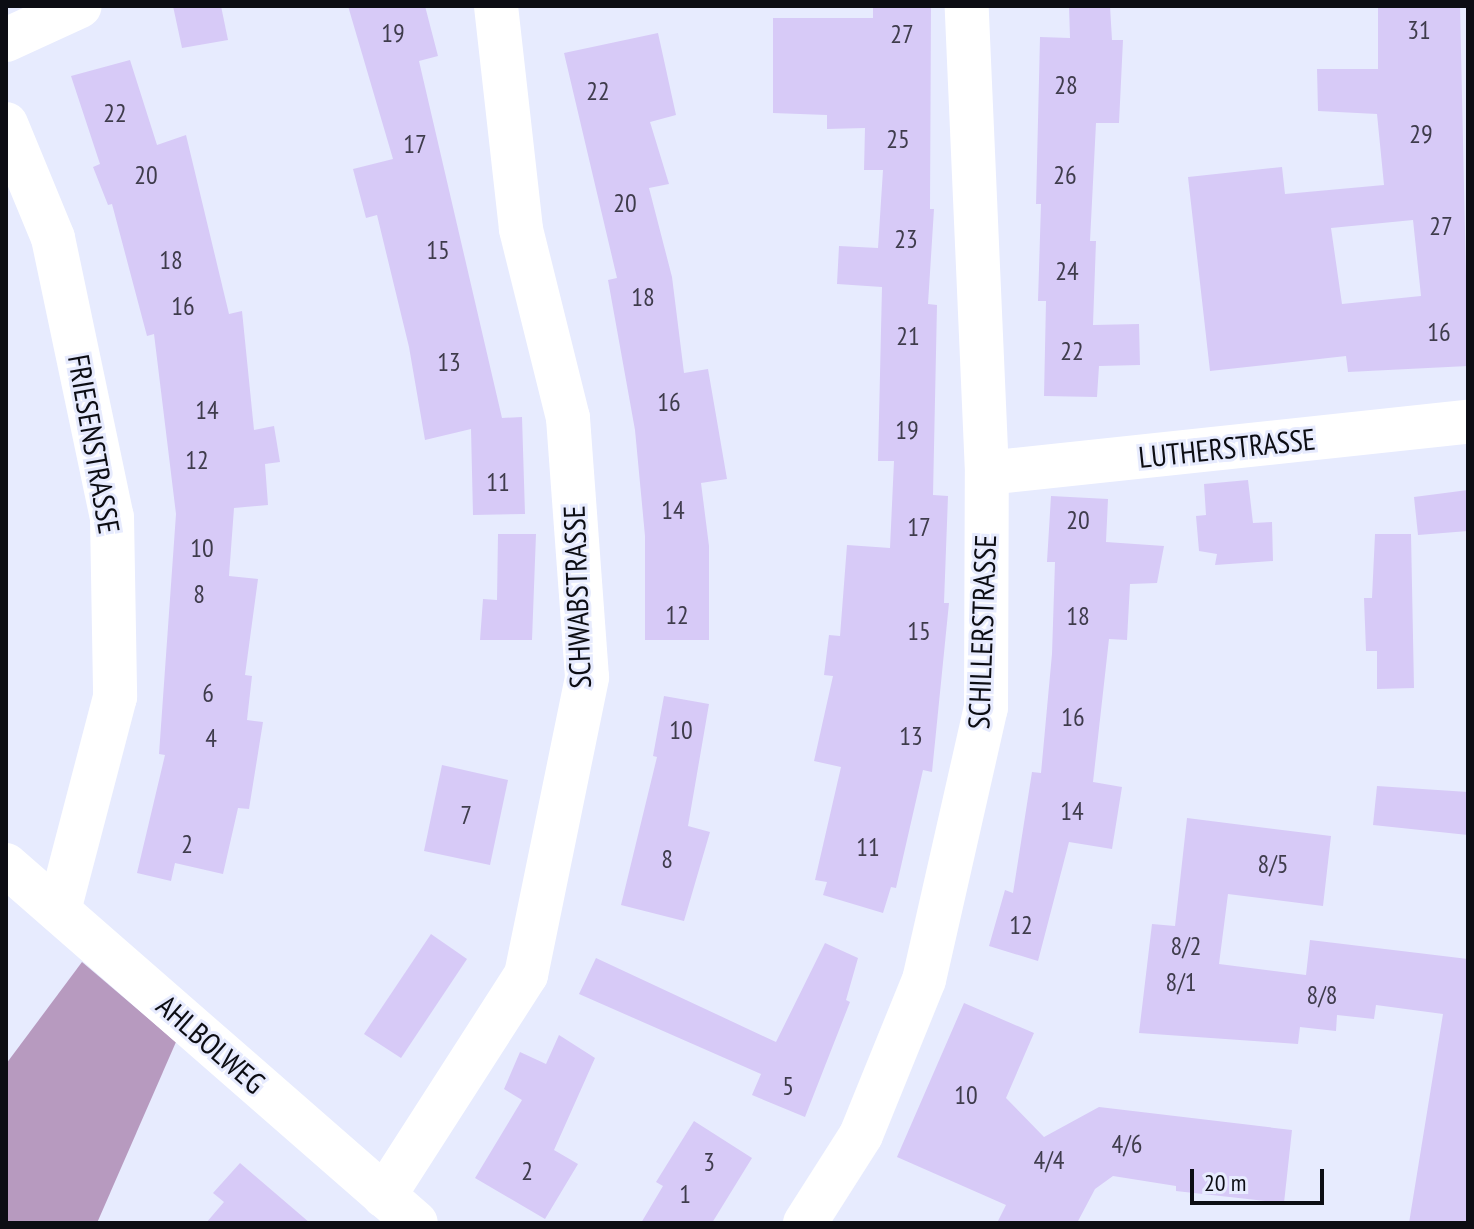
<!DOCTYPE html>
<html>
<head>
<meta charset="utf-8">
<style>
  body { margin:0 }
  #map { position:relative; width:1474px; height:1229px; overflow:hidden; background:#e7ebfe; font-family:"PT Sans Narrow",sans-serif }
  div>[style] { position:absolute }
  .forest>* { inset:0; background:#b79abf }
  .building>* { inset:0; background:#d7caf7 }
  .minor>* { height:44px; margin:-22px; padding:0 22px; transform-origin:22px; border-radius:22px; background:#fff }
  span { translate:-50% -50%; white-space:nowrap; text-align:center; line-height:1.15; -webkit-text-stroke:6px #e7ebfe; paint-order:stroke }
  .number-label { font-size:26px; color:#3f3c4c }
  .number-label span { -webkit-text-stroke-width:0 }
  .street-label { font-size:30px; color:#0c0d13 }
  .frame { position:absolute; inset:0; border:8px solid #0c0d13; pointer-events:none }
  .scale { position:absolute; left:1190px; top:1169px; width:134px; height:36px; box-sizing:border-box; border:4px solid #0c0d13; border-top:0; padding-left:10px; font-size:24px; line-height:28px; white-space:nowrap; color:#0c0d13; -webkit-text-stroke:6px #e7ebfe; paint-order:stroke }
</style>
</head>
<body>
<div id="map">
  <div class="forest">
    <div style="clip-path:polygon(82px 962px,176px 1042px,97px 1223px,6px 1223px,6px 1064px)"></div>
  </div>
  <div class="building">
    <div style="clip-path:polygon(173px 6px,221px 6px,228px 40px,182px 48px)"></div>
    <div style="clip-path:polygon(348px 6px,425px 6px,438px 56px,419px 61px,502px 418px,522px 417px,525px 514px,473px 515px,471px 429px,425px 440px,409px 347px,377px 215px,366px 218px,353px 169px,393px 159px)"></div>
    <div style="clip-path:polygon(873px 6px,931px 6px,930px 209px,934px 209px,928px 304px,937px 305px,933px 495px,948px 496px,944px 603px,949px 603px,932px 772px,923px 770px,896px 888px,891px 887px,883px 913px,823px 895px,827px 882px,815px 880px,841px 767px,814px 761px,833px 676px,824px 675px,829px 635px,840px 636px,847px 545px,890px 548px,894px 461px,878px 461px,882px 287px,837px 284px,839px 246px,878px 248px,883px 170px,864px 170px,865px 128px,827px 129px,827px 115px,773px 113px,773px 18px,873px 18px)"></div>
    <div style="clip-path:polygon(1069px 6px,1110px 6px,1112px 40px,1123px 40px,1119px 123px,1096px 123px,1090px 241px,1096px 241px,1093px 325px,1139px 324px,1140px 365px,1099px 366px,1097px 397px,1044px 396px,1046px 301px,1038px 301px,1041px 204px,1036px 204px,1040px 37px,1070px 38px)"></div>
    <div style="clip-path:polygon(evenodd,1378px 6px,1460px 6px,1468px 366px,1348px 372px,1346px 356px,1210px 371px,1188px 177px,1282px 167px,1285px 194px,1384px 185px,1377px 114px,1318px 111px,1317px 69px,1378px 69px,1378px 6px,1413px 220px,1421px 296px,1342px 304px,1331px 228px,1413px 220px)"></div>
    <div style="clip-path:polygon(658px 33px,676px 115px,650px 122px,669px 184px,649px 188px,672px 277px,684px 373px,708px 369px,727px 479px,701px 483px,709px 546px,709px 640px,645px 640px,645px 536px,635px 430px,608px 280px,617px 278px,564px 53px)"></div>
    <div style="clip-path:polygon(130px 60px,157px 145px,186px 135px,229px 314px,242px 311px,254px 430px,274px 426px,280px 462px,265px 464px,268px 505px,234px 508px,229px 576px,258px 579px,245px 675px,252px 676px,247px 720px,263px 722px,249px 809px,238px 808px,223px 874px,175px 863px,171px 881px,137px 873px,165px 755px,159px 754px,176px 514px,154px 334px,147px 336px,112px 204px,108px 205px,93px 167px,100px 164px,71px 76px)"></div>
    <div style="clip-path:polygon(1248px 480px,1253px 523px,1272px 522px,1273px 561px,1215px 565px,1217px 554px,1199px 551px,1196px 516px,1206px 515px,1204px 484px)"></div>
    <div style="clip-path:polygon(1468px 490px,1468px 531px,1418px 535px,1414px 497px)"></div>
    <div style="clip-path:polygon(1051px 496px,1108px 499px,1106px 542px,1164px 546px,1157px 583px,1130px 584px,1127px 640px,1109px 639px,1093px 782px,1122px 787px,1112px 849px,1069px 842px,1038px 961px,989px 946px,1005px 890px,1013px 893px,1032px 772px,1041px 773px,1052px 654px,1055px 562px,1047px 562px)"></div>
    <div style="clip-path:polygon(498px 534px,536px 534px,532px 640px,480px 640px,483px 599px,497px 600px)"></div>
    <div style="clip-path:polygon(1375px 534px,1411px 534px,1414px 688px,1377px 689px,1377px 651px,1366px 651px,1364px 598px,1372px 598px)"></div>
    <div style="clip-path:polygon(664px 696px,709px 704px,688px 826px,710px 832px,684px 921px,621px 905px,657px 757px,653px 756px)"></div>
    <div style="clip-path:polygon(442px 765px,508px 780px,490px 865px,424px 851px)"></div>
    <div style="clip-path:polygon(1377px 786px,1468px 792px,1468px 835px,1373px 825px)"></div>
    <div style="clip-path:polygon(1187px 818px,1331px 836px,1323px 906px,1228px 894px,1219px 964px,1306px 975px,1310px 940px,1468px 959px,1468px 1223px,1409px 1223px,1443px 1014px,1376px 1005px,1374px 1019px,1337px 1015px,1336px 1031px,1300px 1027px,1298px 1044px,1139px 1033px,1152px 924px,1175px 926px)"></div>
    <div style="clip-path:polygon(431px 934px,467px 959px,401px 1058px,364px 1034px)"></div>
    <div style="clip-path:polygon(825px 943px,858px 958px,846px 1000px,850px 1002px,805px 1117px,752px 1095px,761px 1074px,579px 994px,596px 958px,776px 1042px)"></div>
    <div style="clip-path:polygon(964px 1003px,1034px 1033px,1006px 1098px,1044px 1137px,1099px 1107px,1292px 1130px,1284px 1203px,1176px 1191px,1176px 1186px,1113px 1176px,1095px 1189px,1077px 1223px,997px 1223px,1006px 1205px,897px 1157px)"></div>
    <div style="clip-path:polygon(559px 1035px,595px 1058px,554px 1150px,578px 1164px,545px 1219px,475px 1178px,522px 1100px,504px 1089px,520px 1052px,546px 1064px)"></div>
    <div style="clip-path:polygon(694px 1121px,752px 1158px,712px 1223px,641px 1223px,663px 1186px,656px 1182px)"></div>
    <div style="clip-path:polygon(240px 1163px,310px 1223px,206px 1223px,224px 1202px,213px 1193px)"></div>
  </div>
  <div class="minor">
    <div style="left:6px;top:40px;width:81px;rotate:-24.7deg"></div>
    <div style="left:6px;top:124px;width:123px;rotate:67.6deg"></div>
    <div style="left:53px;top:238px;width:285px;rotate:78.1deg"></div>
    <div style="left:112px;top:517px;width:180px;rotate:89deg"></div>
    <div style="left:115px;top:697px;width:221px;rotate:104.7deg"></div>
    <div style="left:987px;top:473px;width:484px;rotate:-6.1deg"></div>
    <div style="left:6px;top:865px;width:544px;rotate:41.13deg"></div>
    <div style="left:384px;top:1196px;width:263px;rotate:-57.3deg"></div>
    <div style="left:526px;top:975px;width:304px;rotate:-78.4deg"></div>
    <div style="left:587px;top:677px;width:260px;rotate:-94.2deg"></div>
    <div style="left:568px;top:418px;width:195px;rotate:-104deg"></div>
    <div style="left:521px;top:229px;width:224px;rotate:-96.4deg"></div>
    <div style="left:805px;top:1223px;width:104px;rotate:-57.5deg"></div>
    <div style="left:861px;top:1135px;width:167px;rotate:-67.9deg"></div>
    <div style="left:924px;top:980px;width:279px;rotate:-77.2deg"></div>
    <div style="left:986px;top:708px;width:235px;rotate:-89.8deg"></div>
    <div style="left:987px;top:473px;width:467px;rotate:-92.5deg"></div>
  </div>
  <div class="number-label">
    <span style="left:1419px;top:30px">31</span>
    <span style="left:393px;top:33px">19</span>
    <span style="left:902px;top:34px">27</span>
    <span style="left:1066px;top:85px">28</span>
    <span style="left:598px;top:91px">22</span>
    <span style="left:115px;top:113px">22</span>
    <span style="left:1421px;top:134px">29</span>
    <span style="left:898px;top:139px">25</span>
    <span style="left:415px;top:144px">17</span>
    <span style="left:146px;top:175px">20</span>
    <span style="left:1065px;top:175px">26</span>
    <span style="left:625px;top:203px">20</span>
    <span style="left:1441px;top:226px">27</span>
    <span style="left:906px;top:239px">23</span>
    <span style="left:438px;top:250px">15</span>
    <span style="left:171px;top:260px">18</span>
    <span style="left:1067px;top:271px">24</span>
    <span style="left:643px;top:297px">18</span>
    <span style="left:183px;top:306px">16</span>
    <span style="left:1439px;top:332px">16</span>
    <span style="left:908px;top:336px">21</span>
    <span style="left:1072px;top:351px">22</span>
    <span style="left:449px;top:362px">13</span>
    <span style="left:669px;top:402px">16</span>
    <span style="left:207px;top:410px">14</span>
    <span style="left:907px;top:430px">19</span>
    <span style="left:197px;top:460px">12</span>
    <span style="left:498px;top:482px">11</span>
    <span style="left:673px;top:510px">14</span>
    <span style="left:1078px;top:520px">20</span>
    <span style="left:919px;top:527px">17</span>
    <span style="left:202px;top:548px">10</span>
    <span style="left:199px;top:594px">8</span>
    <span style="left:677px;top:615px">12</span>
    <span style="left:1078px;top:616px">18</span>
    <span style="left:919px;top:631px">15</span>
    <span style="left:208px;top:693px">6</span>
    <span style="left:1073px;top:717px">16</span>
    <span style="left:681px;top:730px">10</span>
    <span style="left:911px;top:736px">13</span>
    <span style="left:211px;top:738px">4</span>
    <span style="left:1072px;top:811px">14</span>
    <span style="left:466px;top:815px">7</span>
    <span style="left:187px;top:844px">2</span>
    <span style="left:868px;top:847px">11</span>
    <span style="left:667px;top:859px">8</span>
    <span style="left:1273px;top:864px">8/5</span>
    <span style="left:1021px;top:925px">12</span>
    <span style="left:1186px;top:946px">8/2</span>
    <span style="left:1181px;top:982px">8/1</span>
    <span style="left:1322px;top:995px">8/8</span>
    <span style="left:788px;top:1086px">5</span>
    <span style="left:966px;top:1095px">10</span>
    <span style="left:1127px;top:1144px">4/6</span>
    <span style="left:1049px;top:1160px">4/4</span>
    <span style="left:709px;top:1162px">3</span>
    <span style="left:527px;top:1171px">2</span>
    <span style="left:685px;top:1194px">1</span>
  </div>
  <div class="street-label">
    <span style="left:94px;top:444px;rotate:80deg">FRIESENSTRASSE</span>
    <span style="left:1227px;top:448px;rotate:-6deg">LUTHERSTRASSE</span>
    <span style="left:577px;top:597px;rotate:-92deg">SCHWABSTRASSE</span>
    <span style="left:982px;top:632px;rotate:-88deg">SCHILLERSTRASSE</span>
    <span style="left:211px;top:1044px;rotate:41deg">AHLBOLWEG</span>
  </div>
  <div class="frame"></div>
  <div class="scale">20 m</div>
</div>
</body>
</html>
